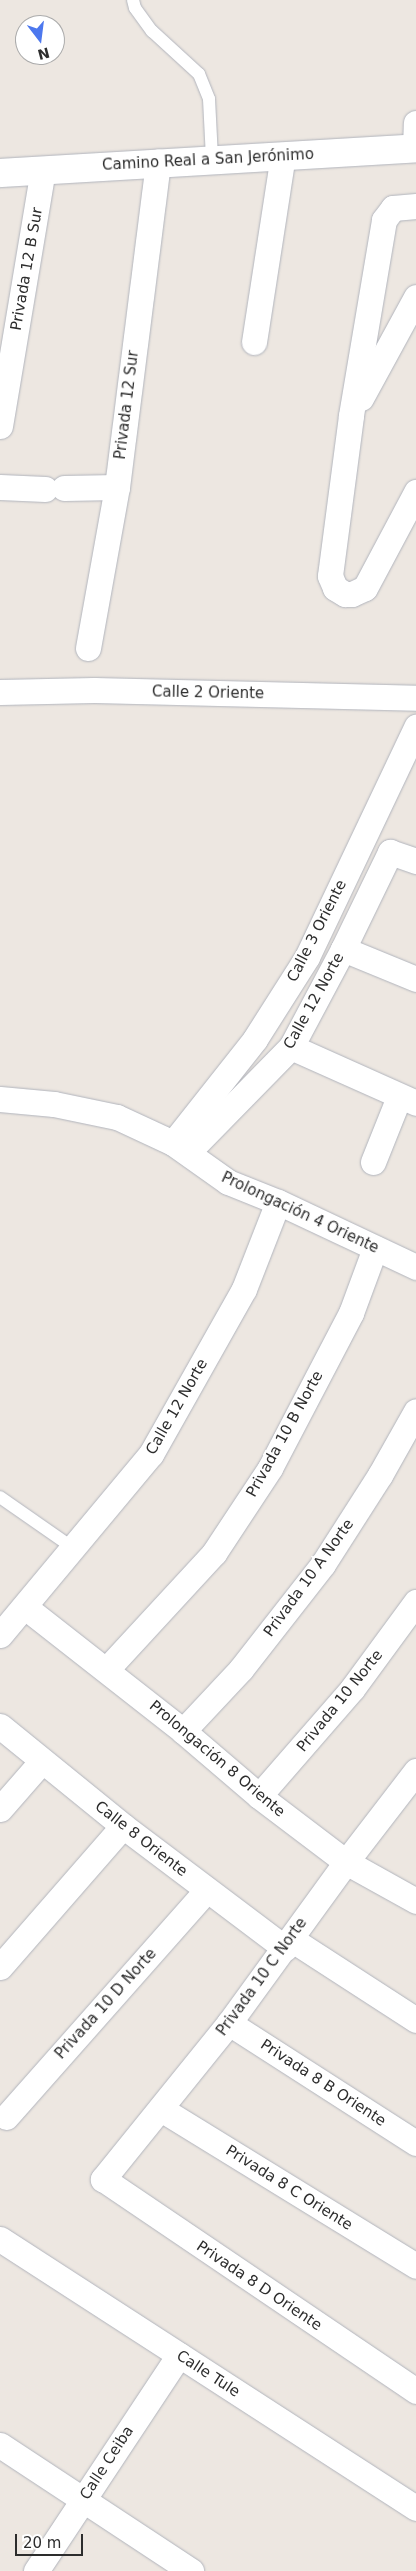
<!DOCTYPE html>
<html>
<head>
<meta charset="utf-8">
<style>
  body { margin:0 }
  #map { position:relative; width:416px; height:2571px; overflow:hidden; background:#ede7e1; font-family:"DejaVu Sans",sans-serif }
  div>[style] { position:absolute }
  .roads { filter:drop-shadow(0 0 1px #b1b4bc) drop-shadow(0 0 1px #b1b4bc) }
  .lane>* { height:12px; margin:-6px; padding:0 6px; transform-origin:6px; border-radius:6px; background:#fff }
  .street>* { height:25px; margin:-12.5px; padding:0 12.5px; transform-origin:12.5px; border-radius:12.5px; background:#fff }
  .secondary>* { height:28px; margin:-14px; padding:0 14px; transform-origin:14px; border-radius:14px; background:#fff }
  span { translate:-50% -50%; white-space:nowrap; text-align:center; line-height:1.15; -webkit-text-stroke:4.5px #fff; paint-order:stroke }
  .street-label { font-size:15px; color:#2d2d2d }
  .north { position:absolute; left:15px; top:15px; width:50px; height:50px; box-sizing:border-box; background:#fff; border:1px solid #ababab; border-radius:50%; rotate:165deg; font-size:14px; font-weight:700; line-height:20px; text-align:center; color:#2d2d2d }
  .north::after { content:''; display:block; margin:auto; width:18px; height:22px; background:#4d78ee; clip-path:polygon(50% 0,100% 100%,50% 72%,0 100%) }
  .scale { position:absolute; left:15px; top:2534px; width:68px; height:22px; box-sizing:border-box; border:2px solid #2d2d2d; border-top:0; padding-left:6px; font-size:15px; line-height:18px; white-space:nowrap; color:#2d2d2d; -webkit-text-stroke:4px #fff; paint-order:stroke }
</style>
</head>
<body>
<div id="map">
  <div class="roads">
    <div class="lane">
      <div style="left:133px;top:0;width:8px;rotate:76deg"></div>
      <div style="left:135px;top:8px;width:29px;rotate:54deg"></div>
      <div style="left:152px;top:31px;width:64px;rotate:42.5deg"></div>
      <div style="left:199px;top:74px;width:27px;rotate:68deg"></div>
      <div style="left:209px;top:99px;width:60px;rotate:87.1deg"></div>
      <div style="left:0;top:1497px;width:89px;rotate:34.9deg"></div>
    </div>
    <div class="street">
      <div style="left:415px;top:148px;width:25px;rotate:-88deg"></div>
      <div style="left:416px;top:206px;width:23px;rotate:175deg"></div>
      <div style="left:393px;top:208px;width:15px;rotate:127deg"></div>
      <div style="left:384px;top:220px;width:199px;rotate:99.6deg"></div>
      <div style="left:351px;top:416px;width:161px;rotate:97.5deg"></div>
      <div style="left:330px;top:576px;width:13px;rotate:67deg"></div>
      <div style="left:335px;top:588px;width:12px;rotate:31deg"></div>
      <div style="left:345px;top:594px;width:7px"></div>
      <div style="left:352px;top:594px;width:14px;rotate:-25deg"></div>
      <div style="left:365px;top:588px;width:109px;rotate:-62deg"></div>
      <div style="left:254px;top:342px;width:189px;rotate:-81.2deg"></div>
      <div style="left:361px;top:398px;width:115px;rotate:-61.4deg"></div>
      <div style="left:0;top:426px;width:260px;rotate:-80.5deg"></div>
      <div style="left:0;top:487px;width:45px;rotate:2.5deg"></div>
      <div style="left:64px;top:488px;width:53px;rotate:-1.1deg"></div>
      <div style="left:88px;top:648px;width:164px;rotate:-79.8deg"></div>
      <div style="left:117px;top:487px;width:328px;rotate:-82.8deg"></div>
      <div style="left:0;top:692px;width:94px;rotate:-1.2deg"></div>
      <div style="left:94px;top:690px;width:322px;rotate:1.4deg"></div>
      <div style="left:343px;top:949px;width:79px;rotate:22.3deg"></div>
      <div style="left:291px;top:1047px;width:137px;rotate:24.1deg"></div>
      <div style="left:0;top:1099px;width:54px;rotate:5.3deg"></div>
      <div style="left:54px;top:1104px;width:64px;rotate:11.7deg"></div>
      <div style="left:117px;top:1117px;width:62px;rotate:24.9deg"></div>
      <div style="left:173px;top:1143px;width:67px;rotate:35.3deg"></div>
      <div style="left:228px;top:1182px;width:54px;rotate:21.8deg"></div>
      <div style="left:278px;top:1202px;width:153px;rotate:25.2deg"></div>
      <div style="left:173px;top:1143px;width:132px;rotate:-51.7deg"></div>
      <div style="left:255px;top:1039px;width:97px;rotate:-57.6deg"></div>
      <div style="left:307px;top:957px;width:255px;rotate:-64.6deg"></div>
      <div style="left:188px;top:1152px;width:147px;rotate:-45.6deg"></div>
      <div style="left:291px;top:1047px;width:111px;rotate:-62deg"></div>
      <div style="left:343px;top:949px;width:108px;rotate:-64.1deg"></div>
      <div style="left:390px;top:852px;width:28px;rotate:19deg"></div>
      <div style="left:373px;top:1162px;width:70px;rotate:-68.2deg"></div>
      <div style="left:25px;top:1607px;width:201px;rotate:38.1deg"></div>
      <div style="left:183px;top:1731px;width:100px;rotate:40.5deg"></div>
      <div style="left:259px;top:1796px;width:109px;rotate:37.2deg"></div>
      <div style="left:346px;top:1862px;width:80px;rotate:29.1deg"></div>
      <div style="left:0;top:1635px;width:236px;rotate:-50.2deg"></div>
      <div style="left:151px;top:1454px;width:189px;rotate:-60.6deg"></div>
      <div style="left:244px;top:1289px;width:93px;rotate:-68.7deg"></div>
      <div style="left:107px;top:1669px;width:158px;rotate:-47.3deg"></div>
      <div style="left:214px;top:1553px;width:102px;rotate:-56.6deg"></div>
      <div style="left:270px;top:1468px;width:175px;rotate:-62.4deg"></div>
      <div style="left:351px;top:1313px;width:69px;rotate:-69.7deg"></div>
      <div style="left:0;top:1726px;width:159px;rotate:39.1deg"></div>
      <div style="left:123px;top:1826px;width:203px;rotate:37deg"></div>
      <div style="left:183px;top:1731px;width:85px;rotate:-46.9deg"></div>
      <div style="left:241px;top:1669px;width:133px;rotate:-52deg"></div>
      <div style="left:323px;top:1564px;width:106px;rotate:-57.4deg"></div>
      <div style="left:380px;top:1475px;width:73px;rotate:-60.6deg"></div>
      <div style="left:416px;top:1771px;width:115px;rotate:127.6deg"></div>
      <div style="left:346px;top:1862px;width:199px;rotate:126deg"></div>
      <div style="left:229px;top:2023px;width:201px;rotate:128.9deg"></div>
      <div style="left:103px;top:2179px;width:378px;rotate:34.1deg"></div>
      <div style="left:259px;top:1796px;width:142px;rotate:-49deg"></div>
      <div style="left:352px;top:1689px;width:108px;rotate:-53.7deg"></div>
      <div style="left:0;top:1809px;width:64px;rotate:-48.8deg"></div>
      <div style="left:291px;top:1939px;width:149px;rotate:32.9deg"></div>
      <div style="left:0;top:1967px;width:187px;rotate:-48.9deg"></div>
      <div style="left:229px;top:2023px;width:222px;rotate:32.7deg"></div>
      <div style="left:161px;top:2109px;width:299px;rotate:31.6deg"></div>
      <div style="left:6px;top:2117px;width:303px;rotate:-48.5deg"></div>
      <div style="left:0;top:2239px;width:495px;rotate:32.9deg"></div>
      <div style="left:0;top:2445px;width:229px;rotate:33.4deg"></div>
      <div style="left:36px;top:2571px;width:259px;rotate:-56.5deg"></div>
    </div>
    <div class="secondary">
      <div style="left:0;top:173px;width:417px;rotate:-3.4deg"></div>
    </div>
  </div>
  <div class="street-label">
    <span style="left:208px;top:160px;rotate:-3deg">Camino Real a San Jerónimo</span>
    <span style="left:27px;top:269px;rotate:-80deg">Privada 12 B Sur</span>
    <span style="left:127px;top:405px;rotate:-83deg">Privada 12 Sur</span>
    <span style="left:208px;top:693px;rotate:1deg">Calle 2 Oriente</span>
    <span style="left:317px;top:931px;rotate:-63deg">Calle 3 Oriente</span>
    <span style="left:314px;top:1001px;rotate:-61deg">Calle 12 Norte</span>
    <span style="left:300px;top:1213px;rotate:25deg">Prolongación 4 Oriente</span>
    <span style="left:177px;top:1407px;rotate:-60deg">Calle 12 Norte</span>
    <span style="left:285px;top:1434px;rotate:-61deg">Privada 10 B Norte</span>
    <span style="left:309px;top:1578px;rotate:-54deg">Privada 10 A Norte</span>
    <span style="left:340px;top:1701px;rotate:-51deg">Privada 10 Norte</span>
    <span style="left:217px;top:1759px;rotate:40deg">Prolongación 8 Oriente</span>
    <span style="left:141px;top:1839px;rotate:38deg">Calle 8 Oriente</span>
    <span style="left:262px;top:1977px;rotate:-54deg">Privada 10 C Norte</span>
    <span style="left:106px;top:2004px;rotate:-48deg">Privada 10 D Norte</span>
    <span style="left:323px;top:2083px;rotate:33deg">Privada 8 B Oriente</span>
    <span style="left:289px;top:2188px;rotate:32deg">Privada 8 C Oriente</span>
    <span style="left:259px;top:2286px;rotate:34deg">Privada 8 D Oriente</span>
    <span style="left:208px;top:2374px;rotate:33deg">Calle Tule</span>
    <span style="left:107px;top:2463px;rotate:-57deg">Calle Ceiba</span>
  </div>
  <div class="north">N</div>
  <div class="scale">20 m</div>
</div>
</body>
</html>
